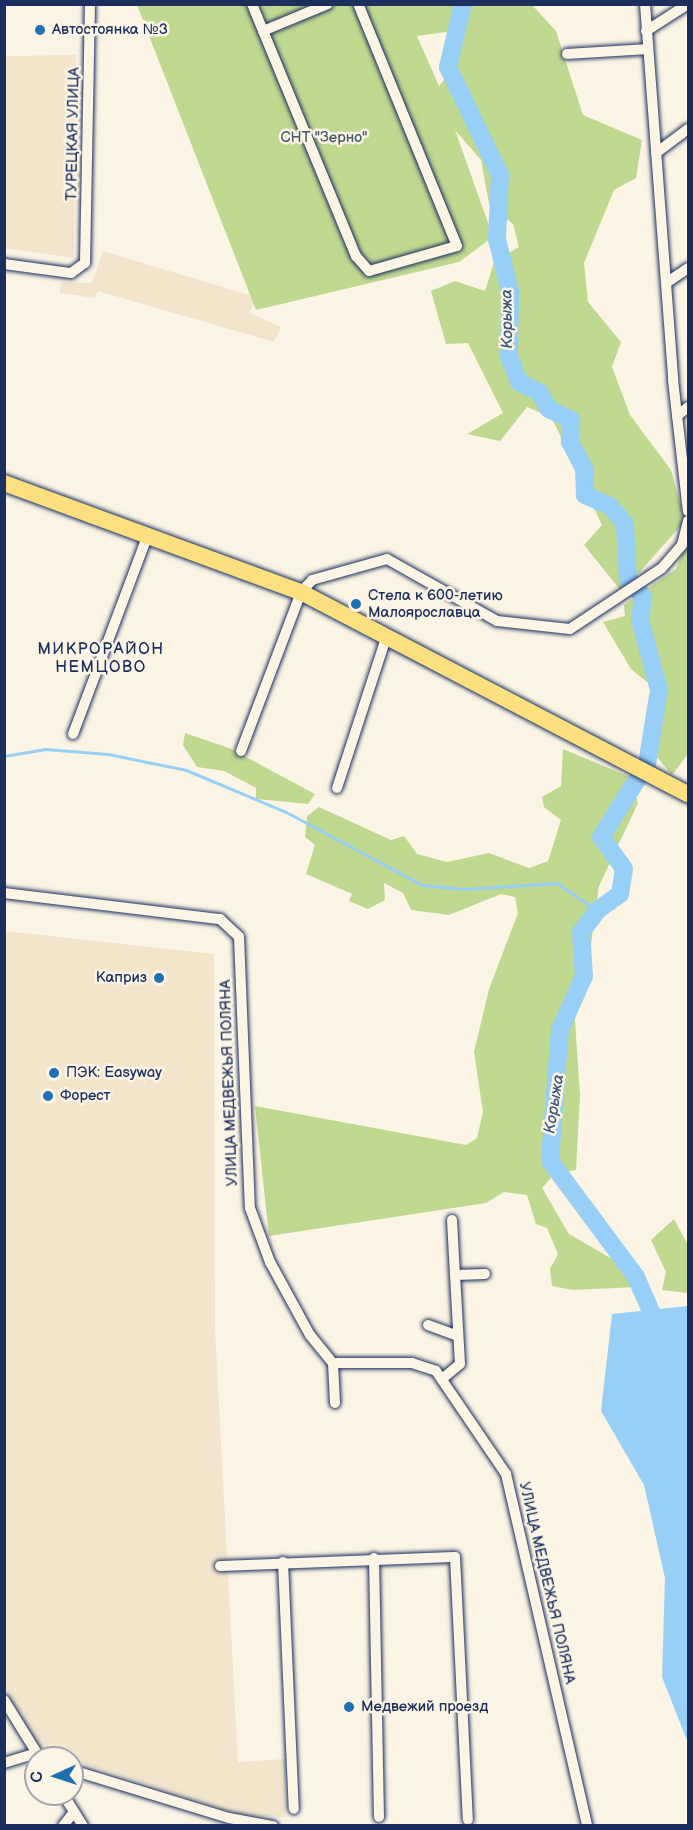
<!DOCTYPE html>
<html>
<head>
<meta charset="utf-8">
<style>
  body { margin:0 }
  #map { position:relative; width:693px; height:1830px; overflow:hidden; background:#fcf5e5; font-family:"Balsamiq Sans",sans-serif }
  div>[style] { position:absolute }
  .built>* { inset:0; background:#f2e5cc }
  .green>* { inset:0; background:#bfd990 }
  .water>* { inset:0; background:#97cff6 }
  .stream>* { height:3px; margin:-1.5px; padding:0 1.5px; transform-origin:1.5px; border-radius:1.5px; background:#97cff6 }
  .river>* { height:18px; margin:-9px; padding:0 9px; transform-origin:9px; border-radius:9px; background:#97cff6 }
  .roads { filter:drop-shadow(0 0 2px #1b2f5e) drop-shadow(0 0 2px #1b2f5e) }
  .minor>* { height:10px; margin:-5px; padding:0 5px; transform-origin:5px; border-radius:5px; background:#fcf5e5 }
  .primary>* { height:16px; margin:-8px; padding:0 8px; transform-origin:8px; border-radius:8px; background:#fce080 }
  .dots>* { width:16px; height:16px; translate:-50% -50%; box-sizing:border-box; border:3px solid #fcf5e5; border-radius:50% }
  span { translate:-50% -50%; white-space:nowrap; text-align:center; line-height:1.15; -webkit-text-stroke:5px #fcf5e5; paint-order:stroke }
  .poi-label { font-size:15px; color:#1b2f5e }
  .left { translate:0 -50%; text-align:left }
  .right { translate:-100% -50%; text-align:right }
  .street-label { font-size:15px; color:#1b2f5e }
  .park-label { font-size:15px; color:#445a6a }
  .water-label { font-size:16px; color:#3a5784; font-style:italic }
  .neighbourhood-label { font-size:16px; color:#1b2f5e; letter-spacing:1.5px }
  .frame { position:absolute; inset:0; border:6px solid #1b2f5e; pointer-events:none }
  .north { position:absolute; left:24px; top:1746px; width:60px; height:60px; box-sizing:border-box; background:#fcf5e5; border:2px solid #a2a6af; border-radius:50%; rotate:267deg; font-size:16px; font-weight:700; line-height:24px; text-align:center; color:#1b2f5e }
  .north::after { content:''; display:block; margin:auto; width:21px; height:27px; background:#1f6fb2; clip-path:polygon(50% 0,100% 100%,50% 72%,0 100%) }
</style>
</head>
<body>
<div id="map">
  <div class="built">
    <div style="clip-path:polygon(76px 55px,74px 258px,5px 248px,5px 56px)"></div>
    <div style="clip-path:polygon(103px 251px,256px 297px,250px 313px,281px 327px,274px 342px,98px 291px,95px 298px,60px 293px,61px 282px,92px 283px)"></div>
    <div style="clip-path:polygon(5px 931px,214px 954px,215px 1329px,238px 1762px,285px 1759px,285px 1817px,240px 1815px,42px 1750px,5px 1690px)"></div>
  </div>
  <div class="green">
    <div style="clip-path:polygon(evenodd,137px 5px,532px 5px,556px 31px,583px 115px,642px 140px,636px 178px,614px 190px,584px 263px,588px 302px,621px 342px,612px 367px,630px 415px,671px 470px,685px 521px,622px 592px,584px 545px,602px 525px,552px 418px,527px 407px,500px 441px,467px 434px,503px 413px,468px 343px,446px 344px,431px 291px,455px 281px,485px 291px,494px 262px,519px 247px,513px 224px,489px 204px,481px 160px,455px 130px,493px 237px,459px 262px,256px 310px,137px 5px,446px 32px,460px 40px,458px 63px,439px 86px,417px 36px,446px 32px)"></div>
    <div style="clip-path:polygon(688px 540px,688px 754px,672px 775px,650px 749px,652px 686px,631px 669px,603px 622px,625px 616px,624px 605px,676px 569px)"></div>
    <div style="clip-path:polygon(185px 733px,229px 748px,315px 794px,308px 804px,256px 799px,256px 788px,224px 771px,197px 767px,183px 745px)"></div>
    <div style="clip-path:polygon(563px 749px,630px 777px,638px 803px,599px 886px,588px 966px,574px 1005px,580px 1095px,576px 1170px,555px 1174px,542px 1188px,569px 1234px,631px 1270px,638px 1287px,573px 1290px,552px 1286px,550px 1269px,558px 1254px,547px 1228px,536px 1224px,527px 1195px,504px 1192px,486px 1203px,269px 1236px,255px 1106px,466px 1145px,477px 1138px,483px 1112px,474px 1052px,489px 989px,518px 913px,515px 897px,501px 894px,449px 915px,411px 910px,403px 893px,384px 883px,385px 900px,368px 909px,349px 901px,352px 894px,306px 874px,315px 845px,305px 837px,307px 816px,319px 807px,391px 840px,404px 836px,417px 854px,447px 862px,489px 853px,529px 868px,548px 861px,561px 820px,544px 807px,542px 797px,561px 786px)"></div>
    <div style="clip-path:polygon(674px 1219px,688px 1245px,688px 1293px,662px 1290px,666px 1272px,651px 1240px)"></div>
  </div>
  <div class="water">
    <div style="clip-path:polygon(688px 1306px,688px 1743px,662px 1677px,665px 1578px,644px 1485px,601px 1411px,612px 1314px)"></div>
  </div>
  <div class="stream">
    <div style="left:4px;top:756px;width:42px;rotate:-9.7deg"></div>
    <div style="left:45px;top:749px;width:63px;rotate:4.5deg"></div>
    <div style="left:108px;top:754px;width:80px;rotate:11.6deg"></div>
    <div style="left:186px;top:770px;width:108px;rotate:22.8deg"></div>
    <div style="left:286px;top:812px;width:154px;rotate:28.2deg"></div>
    <div style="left:422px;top:885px;width:42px;rotate:5.4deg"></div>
    <div style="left:464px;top:889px;width:93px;rotate:-3.7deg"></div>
    <div style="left:557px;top:883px;width:49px;rotate:35deg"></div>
  </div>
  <div class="river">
    <div style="left:463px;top:4px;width:65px;rotate:103.4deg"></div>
    <div style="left:448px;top:67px;width:120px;rotate:64.3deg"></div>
    <div style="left:500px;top:175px;width:64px;rotate:92.7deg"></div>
    <div style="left:497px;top:239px;width:55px;rotate:76.2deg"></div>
    <div style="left:510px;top:292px;width:64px;rotate:90.9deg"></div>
    <div style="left:509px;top:356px;width:28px;rotate:69deg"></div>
    <div style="left:519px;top:382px;width:22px;rotate:27deg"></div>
    <div style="left:539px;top:392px;width:20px;rotate:60deg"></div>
    <div style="left:549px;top:409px;width:25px;rotate:27deg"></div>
    <div style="left:571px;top:420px;width:22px;rotate:93deg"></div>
    <div style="left:570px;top:442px;width:30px;rotate:62deg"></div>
    <div style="left:584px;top:468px;width:27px;rotate:88deg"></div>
    <div style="left:585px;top:495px;width:27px;rotate:24deg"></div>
    <div style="left:610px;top:506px;width:23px;rotate:50deg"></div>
    <div style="left:625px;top:524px;width:55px;rotate:86.9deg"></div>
    <div style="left:628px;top:579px;width:23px;rotate:50deg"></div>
    <div style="left:643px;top:597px;width:23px;rotate:97deg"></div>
    <div style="left:640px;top:620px;width:73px;rotate:74.8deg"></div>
    <div style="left:659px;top:690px;width:75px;rotate:99.2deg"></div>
    <div style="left:637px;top:780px;width:67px;rotate:122.3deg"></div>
    <div style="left:601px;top:837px;width:39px;rotate:54deg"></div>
    <div style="left:624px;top:869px;width:25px;rotate:99deg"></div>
    <div style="left:620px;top:894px;width:29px;rotate:144deg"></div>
    <div style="left:597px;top:911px;width:26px;rotate:127deg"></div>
    <div style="left:581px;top:932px;width:44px;rotate:86.1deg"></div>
    <div style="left:584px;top:976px;width:59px;rotate:114deg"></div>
    <div style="left:560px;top:1030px;width:131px;rotate:94.4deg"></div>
    <div style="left:550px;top:1161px;width:144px;rotate:53.4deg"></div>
    <div style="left:636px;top:1277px;width:60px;rotate:66.4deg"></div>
  </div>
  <div class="roads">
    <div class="minor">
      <div style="left:252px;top:4px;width:273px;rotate:67.6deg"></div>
      <div style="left:356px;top:256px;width:20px;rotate:49deg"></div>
      <div style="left:369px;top:271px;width:91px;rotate:-15.9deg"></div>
      <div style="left:457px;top:246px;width:261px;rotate:-112.2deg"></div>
      <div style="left:645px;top:4px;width:377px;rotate:85.7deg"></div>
      <div style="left:673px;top:380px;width:132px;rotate:83.5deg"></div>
      <div style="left:263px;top:31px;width:70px;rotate:-22.6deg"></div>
      <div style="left:646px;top:31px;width:50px;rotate:-32.7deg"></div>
      <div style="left:567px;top:54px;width:81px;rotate:-3.5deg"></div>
      <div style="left:656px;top:153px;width:40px;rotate:-37deg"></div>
      <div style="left:4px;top:264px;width:68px;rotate:7.7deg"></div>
      <div style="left:71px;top:273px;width:17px;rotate:-36deg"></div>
      <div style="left:85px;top:263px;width:259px;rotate:-88.9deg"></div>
      <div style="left:666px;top:283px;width:27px;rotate:-34deg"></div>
      <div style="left:677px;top:416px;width:14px;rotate:-39deg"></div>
      <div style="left:73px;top:734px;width:214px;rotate:-69.4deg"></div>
      <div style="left:241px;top:751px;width:170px;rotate:-69.3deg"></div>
      <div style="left:301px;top:592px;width:16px;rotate:-47deg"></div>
      <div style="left:312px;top:580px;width:78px;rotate:-15.6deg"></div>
      <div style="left:387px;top:559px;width:126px;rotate:29.4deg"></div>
      <div style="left:497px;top:621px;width:73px;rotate:6.3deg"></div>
      <div style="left:570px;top:629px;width:110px;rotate:-33.5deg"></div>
      <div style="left:662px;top:568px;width:30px;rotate:-49deg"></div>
      <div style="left:682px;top:545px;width:25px;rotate:-76deg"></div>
      <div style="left:337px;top:788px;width:161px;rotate:-71.9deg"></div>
      <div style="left:4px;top:893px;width:218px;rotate:6.9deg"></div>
      <div style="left:220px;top:919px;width:26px;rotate:43deg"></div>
      <div style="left:239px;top:937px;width:271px;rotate:87.7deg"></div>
      <div style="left:250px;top:1208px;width:58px;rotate:69.7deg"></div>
      <div style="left:270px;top:1262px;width:83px;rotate:61.3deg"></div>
      <div style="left:310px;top:1335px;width:36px;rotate:51deg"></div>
      <div style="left:333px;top:1363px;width:79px"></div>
      <div style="left:412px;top:1363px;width:25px;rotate:18deg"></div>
      <div style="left:436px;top:1371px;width:125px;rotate:55.8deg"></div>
      <div style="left:506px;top:1474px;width:361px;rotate:77deg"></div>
      <div style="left:452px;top:1220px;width:55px;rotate:86.9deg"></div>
      <div style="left:428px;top:1325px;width:32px;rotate:20deg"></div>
      <div style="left:333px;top:1363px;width:40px;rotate:87.1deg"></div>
      <div style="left:442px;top:1379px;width:23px;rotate:-40deg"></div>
      <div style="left:460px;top:1364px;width:89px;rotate:-93.2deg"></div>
      <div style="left:455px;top:1275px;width:30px;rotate:-2deg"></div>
      <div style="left:374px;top:1558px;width:259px;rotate:88.9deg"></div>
      <div style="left:283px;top:1562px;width:247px;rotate:87.5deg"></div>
      <div style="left:220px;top:1566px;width:235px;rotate:-2.2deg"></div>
      <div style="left:455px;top:1557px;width:263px;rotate:87.2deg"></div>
      <div style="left:4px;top:1700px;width:68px;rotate:58.2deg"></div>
      <div style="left:4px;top:1763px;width:34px;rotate:-17deg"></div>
      <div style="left:72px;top:1770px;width:164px;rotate:17deg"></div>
      <div style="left:229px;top:1818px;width:45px;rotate:10.3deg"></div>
      <div style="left:63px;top:1794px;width:38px;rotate:58deg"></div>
      <div style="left:63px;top:1826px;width:18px;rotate:-52deg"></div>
    </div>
    <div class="primary">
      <div style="left:4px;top:483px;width:316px;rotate:20.2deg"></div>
      <div style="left:301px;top:592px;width:437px;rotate:27.6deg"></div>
    </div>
  </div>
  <div class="dots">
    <div style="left:40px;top:30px;background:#1f6fb2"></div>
    <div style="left:356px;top:604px;background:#1f6fb2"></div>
    <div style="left:159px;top:978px;background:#1f6fb2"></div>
    <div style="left:54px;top:1073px;background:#1f6fb2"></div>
    <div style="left:48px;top:1096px;background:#1f6fb2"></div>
    <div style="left:349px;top:1707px;background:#1f6fb2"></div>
  </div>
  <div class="poi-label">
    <span class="left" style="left:52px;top:30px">Автостоянка №3</span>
    <span class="left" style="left:368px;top:604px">Стела к 600-летию<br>Малоярославца</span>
    <span class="right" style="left:147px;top:978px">Каприз</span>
    <span class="left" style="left:66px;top:1073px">ПЭК: Easyway</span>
    <span class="left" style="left:60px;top:1096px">Форест</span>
    <span class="left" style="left:361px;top:1707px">Медвежий проезд</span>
  </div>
  <div class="street-label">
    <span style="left:73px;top:134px;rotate:-89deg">ТУРЕЦКАЯ УЛИЦА</span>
    <span style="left:229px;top:1083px;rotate:-92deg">УЛИЦА МЕДВЕЖЬЯ ПОЛЯНА</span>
    <span style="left:547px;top:1583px;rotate:77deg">УЛИЦА МЕДВЕЖЬЯ ПОЛЯНА</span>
  </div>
  <div class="park-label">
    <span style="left:324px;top:138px">СНТ "Зерно"</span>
  </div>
  <div class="water-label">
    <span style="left:508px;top:319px;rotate:-91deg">Корыжа</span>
    <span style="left:555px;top:1104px;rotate:-81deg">Корыжа</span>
  </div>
  <div class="neighbourhood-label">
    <span style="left:101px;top:659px">МИКРОРАЙОН<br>НЕМЦОВО</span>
  </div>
  <div class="frame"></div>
  <div class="north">С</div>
</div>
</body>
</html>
